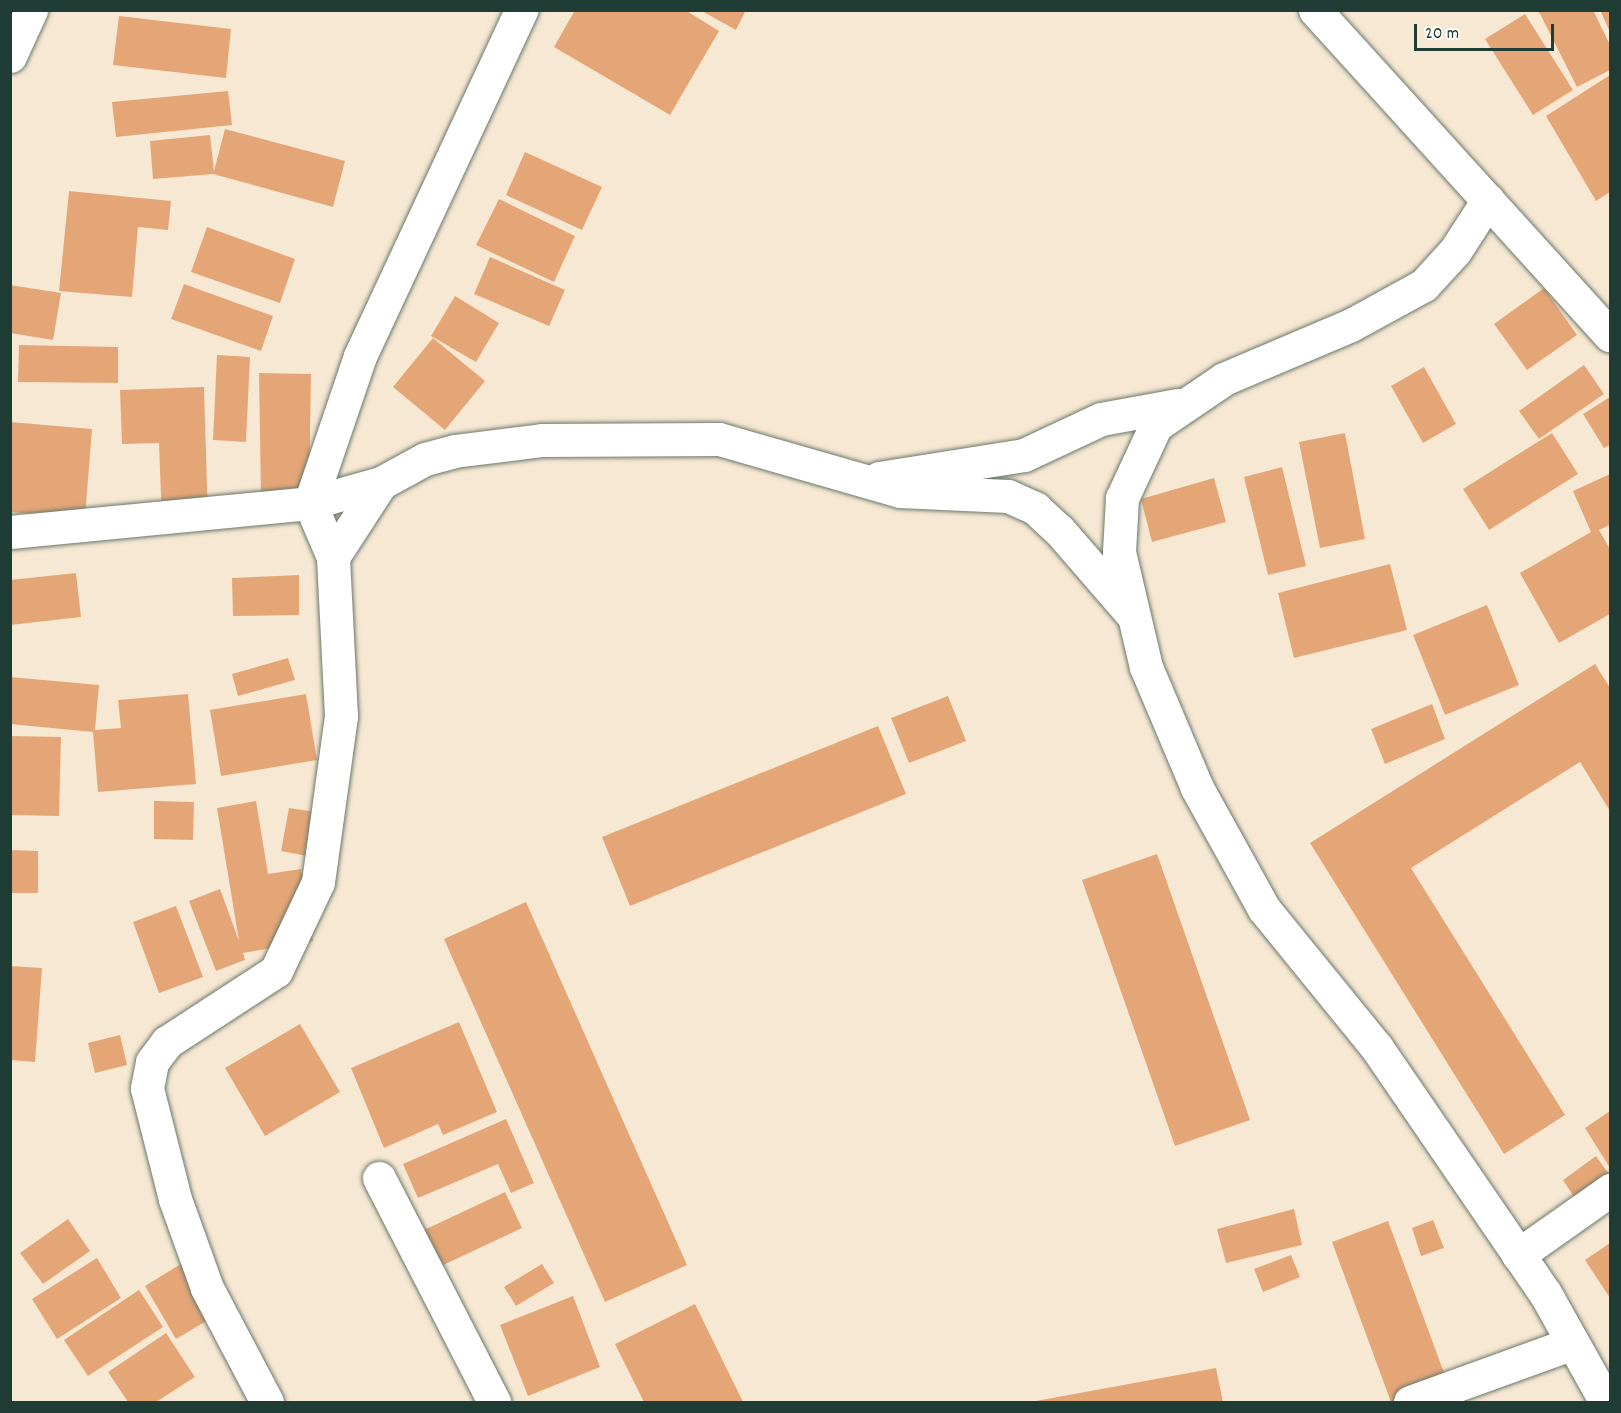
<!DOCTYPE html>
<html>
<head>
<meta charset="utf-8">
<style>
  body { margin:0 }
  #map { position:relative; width:1621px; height:1413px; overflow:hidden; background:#f7e8d3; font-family:Dekko,sans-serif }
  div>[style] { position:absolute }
  .building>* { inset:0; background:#e5a677 }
  .roads { filter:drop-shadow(0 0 2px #6b796c) drop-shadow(0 0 2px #6b796c) }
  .minor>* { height:33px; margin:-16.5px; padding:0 16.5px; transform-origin:16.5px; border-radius:16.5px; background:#fff }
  span { translate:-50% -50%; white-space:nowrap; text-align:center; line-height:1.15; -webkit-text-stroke:4.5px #fdfcf7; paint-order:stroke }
  .frame { position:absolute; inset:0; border:12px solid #1f3d34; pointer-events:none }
  .scale { position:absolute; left:1414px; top:24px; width:140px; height:27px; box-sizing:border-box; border:3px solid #1f3d34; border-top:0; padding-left:8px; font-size:18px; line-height:21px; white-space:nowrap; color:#1f3d34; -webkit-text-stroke:4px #fdfcf7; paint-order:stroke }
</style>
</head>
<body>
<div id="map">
  <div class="building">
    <div style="clip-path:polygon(575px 10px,685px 10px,719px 31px,670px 115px,554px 47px)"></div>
    <div style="clip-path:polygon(700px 10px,746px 10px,736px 30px)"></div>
    <div style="clip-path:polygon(1538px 10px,1593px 10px,1610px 45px,1610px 70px,1577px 87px)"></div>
    <div style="clip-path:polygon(1600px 10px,1610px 10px,1610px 32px)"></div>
    <div style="clip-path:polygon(1525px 14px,1573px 90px,1533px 115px,1485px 39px)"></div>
    <div style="clip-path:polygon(119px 16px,231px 29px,226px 78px,113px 65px)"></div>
    <div style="clip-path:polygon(1610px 75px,1610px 192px,1596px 201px,1546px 116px)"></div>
    <div style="clip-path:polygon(228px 91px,232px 125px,116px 137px,112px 102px)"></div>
    <div style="clip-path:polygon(225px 129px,345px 161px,333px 207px,213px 174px,153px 179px,150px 141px,210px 135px,214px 171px)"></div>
    <div style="clip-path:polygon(525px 152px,602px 187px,582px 230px,506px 195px)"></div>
    <div style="clip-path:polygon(69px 191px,171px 201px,168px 230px,138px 227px,132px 297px,59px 291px)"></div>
    <div style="clip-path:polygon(499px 199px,575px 236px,554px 282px,476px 245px)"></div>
    <div style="clip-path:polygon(207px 227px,295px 259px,280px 303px,191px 272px)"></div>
    <div style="clip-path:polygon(490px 257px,565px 290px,549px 326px,474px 294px)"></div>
    <div style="clip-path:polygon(184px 284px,273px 316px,261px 351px,171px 319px)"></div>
    <div style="clip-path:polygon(10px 285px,61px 293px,53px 340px,10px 333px)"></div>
    <div style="clip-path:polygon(1544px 288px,1577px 335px,1527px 370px,1494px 324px)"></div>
    <div style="clip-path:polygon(455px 296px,499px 323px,476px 362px,431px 336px)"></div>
    <div style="clip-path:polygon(433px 338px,485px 381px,445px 430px,393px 387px)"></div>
    <div style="clip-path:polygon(19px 345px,118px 347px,118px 383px,18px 382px)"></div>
    <div style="clip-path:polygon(217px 355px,250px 357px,246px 442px,213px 440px)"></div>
    <div style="clip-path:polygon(1584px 365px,1604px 394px,1539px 439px,1519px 411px)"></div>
    <div style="clip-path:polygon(1424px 367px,1456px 424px,1423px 443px,1391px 386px)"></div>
    <div style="clip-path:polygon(259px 373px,311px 374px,309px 498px,261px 497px)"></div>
    <div style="clip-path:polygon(204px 387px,208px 519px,162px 521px,159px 443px,122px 444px,120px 390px)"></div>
    <div style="clip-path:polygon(1610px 397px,1610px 445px,1604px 448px,1583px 414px)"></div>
    <div style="clip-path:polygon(10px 422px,92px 429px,85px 518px,10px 512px)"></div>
    <div style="clip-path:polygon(1345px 433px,1365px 539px,1320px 548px,1299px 442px)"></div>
    <div style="clip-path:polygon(1552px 433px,1578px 474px,1489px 530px,1463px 489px)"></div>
    <div style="clip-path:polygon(1282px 467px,1306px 566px,1268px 575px,1244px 477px)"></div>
    <div style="clip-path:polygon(1610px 474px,1610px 525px,1599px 530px,1610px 549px,1610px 614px,1559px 643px,1520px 573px,1591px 532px,1573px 491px)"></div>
    <div style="clip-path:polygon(1214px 478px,1226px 522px,1152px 542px,1141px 499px)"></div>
    <div style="clip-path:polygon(1390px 564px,1407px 630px,1294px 658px,1278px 593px)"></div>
    <div style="clip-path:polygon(76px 573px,81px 617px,10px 625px,10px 580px)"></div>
    <div style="clip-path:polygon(299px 575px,299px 615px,233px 616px,232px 578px)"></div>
    <div style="clip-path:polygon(1487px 605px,1519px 685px,1445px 715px,1413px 635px)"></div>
    <div style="clip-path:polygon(288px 658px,295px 680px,238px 696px,232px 674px)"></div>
    <div style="clip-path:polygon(1595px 664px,1610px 688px,1610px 811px,1580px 762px,1411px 868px,1565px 1115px,1504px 1154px,1310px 843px)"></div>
    <div style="clip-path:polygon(10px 677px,99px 685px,95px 730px,121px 728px,118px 700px,188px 694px,196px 784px,98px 792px,93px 732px,10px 724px)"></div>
    <div style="clip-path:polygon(306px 694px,317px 760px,221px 776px,210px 710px)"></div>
    <div style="clip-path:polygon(948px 696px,966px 741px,909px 763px,891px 718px)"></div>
    <div style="clip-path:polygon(1432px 704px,1445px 739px,1385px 764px,1371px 729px)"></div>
    <div style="clip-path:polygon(878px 726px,906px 794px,630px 906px,602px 837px)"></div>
    <div style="clip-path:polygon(10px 736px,61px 737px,59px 816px,10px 815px)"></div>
    <div style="clip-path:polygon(154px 801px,194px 802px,193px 840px,154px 839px)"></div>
    <div style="clip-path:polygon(256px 801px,268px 874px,301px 869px,313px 941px,243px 953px,245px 960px,216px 971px,189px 901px,220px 889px,239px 941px,217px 808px)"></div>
    <div style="clip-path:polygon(289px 808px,316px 812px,307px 856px,281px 851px)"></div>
    <div style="clip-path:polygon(10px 850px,38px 851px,38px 893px,10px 893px)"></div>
    <div style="clip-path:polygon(1157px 854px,1250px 1120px,1175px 1146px,1082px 880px)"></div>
    <div style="clip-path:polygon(526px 902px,687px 1265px,605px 1302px,444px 939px)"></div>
    <div style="clip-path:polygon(176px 906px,203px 977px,159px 993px,133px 922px)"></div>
    <div style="clip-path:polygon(10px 966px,42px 968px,35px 1062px,10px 1060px)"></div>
    <div style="clip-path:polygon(459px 1022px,497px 1112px,443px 1135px,438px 1124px,384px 1148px,351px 1068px)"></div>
    <div style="clip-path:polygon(300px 1024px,340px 1092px,265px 1136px,225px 1068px)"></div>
    <div style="clip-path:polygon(120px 1035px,127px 1065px,95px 1073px,88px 1043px)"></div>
    <div style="clip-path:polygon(1610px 1111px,1610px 1168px,1585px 1128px)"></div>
    <div style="clip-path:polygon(506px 1119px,534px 1183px,511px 1193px,498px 1164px,418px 1198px,403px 1164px)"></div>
    <div style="clip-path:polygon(1596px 1156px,1610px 1176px,1583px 1211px,1563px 1180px)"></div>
    <div style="clip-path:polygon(505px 1192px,522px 1228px,441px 1266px,424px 1230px)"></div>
    <div style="clip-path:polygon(1294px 1209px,1302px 1245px,1226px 1263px,1217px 1229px)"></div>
    <div style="clip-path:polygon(68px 1219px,90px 1251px,43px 1284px,20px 1253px)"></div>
    <div style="clip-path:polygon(1433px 1220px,1444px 1248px,1421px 1256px,1412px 1228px)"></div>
    <div style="clip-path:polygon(1388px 1221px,1447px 1381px,1391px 1402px,1332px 1242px)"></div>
    <div style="clip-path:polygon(1610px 1243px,1610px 1298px,1585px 1260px)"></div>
    <div style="clip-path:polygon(1291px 1255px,1300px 1277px,1263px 1292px,1254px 1269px)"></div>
    <div style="clip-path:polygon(97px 1258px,121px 1298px,57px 1339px,32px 1299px)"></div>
    <div style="clip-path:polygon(184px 1262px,215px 1316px,176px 1339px,145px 1286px)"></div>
    <div style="clip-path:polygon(542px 1264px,554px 1283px,516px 1306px,504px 1287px)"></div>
    <div style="clip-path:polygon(139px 1290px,163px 1327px,88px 1376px,64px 1340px)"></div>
    <div style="clip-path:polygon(573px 1296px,600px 1367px,528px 1396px,500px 1325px)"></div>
    <div style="clip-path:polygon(695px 1304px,743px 1402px,644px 1402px,615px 1344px)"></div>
    <div style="clip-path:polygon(166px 1333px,195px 1377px,156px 1402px,128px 1402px,108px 1372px)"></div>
    <div style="clip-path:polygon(1216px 1368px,1223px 1402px,1036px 1402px,1036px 1401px)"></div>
  </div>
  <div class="roads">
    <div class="minor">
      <div style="left:1315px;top:10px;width:439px;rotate:47.8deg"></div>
      <div style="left:10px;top:56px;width:51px;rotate:-65.5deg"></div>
      <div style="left:1488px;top:200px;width:61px;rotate:122.9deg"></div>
      <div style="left:1455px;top:251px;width:46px;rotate:132.4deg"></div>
      <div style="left:1424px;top:285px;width:83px;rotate:151.3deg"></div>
      <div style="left:1351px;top:325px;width:138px;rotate:157deg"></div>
      <div style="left:1224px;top:379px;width:82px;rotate:145.9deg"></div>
      <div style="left:1156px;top:425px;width:81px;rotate:115deg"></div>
      <div style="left:1122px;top:498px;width:54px;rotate:93.2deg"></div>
      <div style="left:1119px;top:552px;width:118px;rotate:76.8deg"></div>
      <div style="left:1146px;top:667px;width:131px;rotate:67.1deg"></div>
      <div style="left:1197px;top:788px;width:138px;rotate:61deg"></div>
      <div style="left:1264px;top:909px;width:179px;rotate:50.9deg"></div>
      <div style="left:1377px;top:1048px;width:297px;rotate:55.6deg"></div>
      <div style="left:1545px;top:1293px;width:125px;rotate:60.8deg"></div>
      <div style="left:879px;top:478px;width:147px;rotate:-9deg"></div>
      <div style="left:1024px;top:455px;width:85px;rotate:-25.1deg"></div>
      <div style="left:1101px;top:419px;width:78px;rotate:-10.3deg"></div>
      <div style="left:381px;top:483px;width:88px;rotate:123deg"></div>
      <div style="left:333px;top:557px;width:59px;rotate:-113.1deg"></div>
      <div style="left:310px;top:503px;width:155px;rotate:-71.2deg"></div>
      <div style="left:360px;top:356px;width:382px;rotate:-65deg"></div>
      <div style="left:10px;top:532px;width:301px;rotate:-5.5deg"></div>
      <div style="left:310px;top:503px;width:74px;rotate:-15.7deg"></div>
      <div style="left:381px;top:483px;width:50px;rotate:-28.6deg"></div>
      <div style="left:425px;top:459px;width:30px;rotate:-15deg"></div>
      <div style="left:454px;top:451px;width:89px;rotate:-7.1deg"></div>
      <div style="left:542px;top:440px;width:177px;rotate:-0.3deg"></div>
      <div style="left:719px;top:439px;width:188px;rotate:16deg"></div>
      <div style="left:900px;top:491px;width:108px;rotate:2.7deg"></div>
      <div style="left:1008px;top:496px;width:30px;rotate:24deg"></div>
      <div style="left:1035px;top:508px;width:33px;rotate:43deg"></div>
      <div style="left:1059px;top:530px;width:110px;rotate:49.1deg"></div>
      <div style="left:379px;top:1178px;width:252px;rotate:62.8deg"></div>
      <div style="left:1518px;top:1255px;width:113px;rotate:-35.2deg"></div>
      <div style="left:267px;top:1402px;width:129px;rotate:-117.8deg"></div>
      <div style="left:207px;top:1288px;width:95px;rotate:-109.8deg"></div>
      <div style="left:175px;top:1199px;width:114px;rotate:-104.2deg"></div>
      <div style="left:147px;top:1088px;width:26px;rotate:-79deg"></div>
      <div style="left:152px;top:1062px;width:25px;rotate:-53deg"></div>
      <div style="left:167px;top:1042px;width:130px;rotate:-33.1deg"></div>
      <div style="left:276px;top:971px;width:98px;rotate:-64.7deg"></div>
      <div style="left:318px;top:882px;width:168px;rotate:-82.1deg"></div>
      <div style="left:341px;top:716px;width:159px;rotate:-92.9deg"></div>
      <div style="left:1410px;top:1402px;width:173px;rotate:-19.9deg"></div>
    </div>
  </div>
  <div class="frame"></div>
  <div class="scale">20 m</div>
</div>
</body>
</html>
